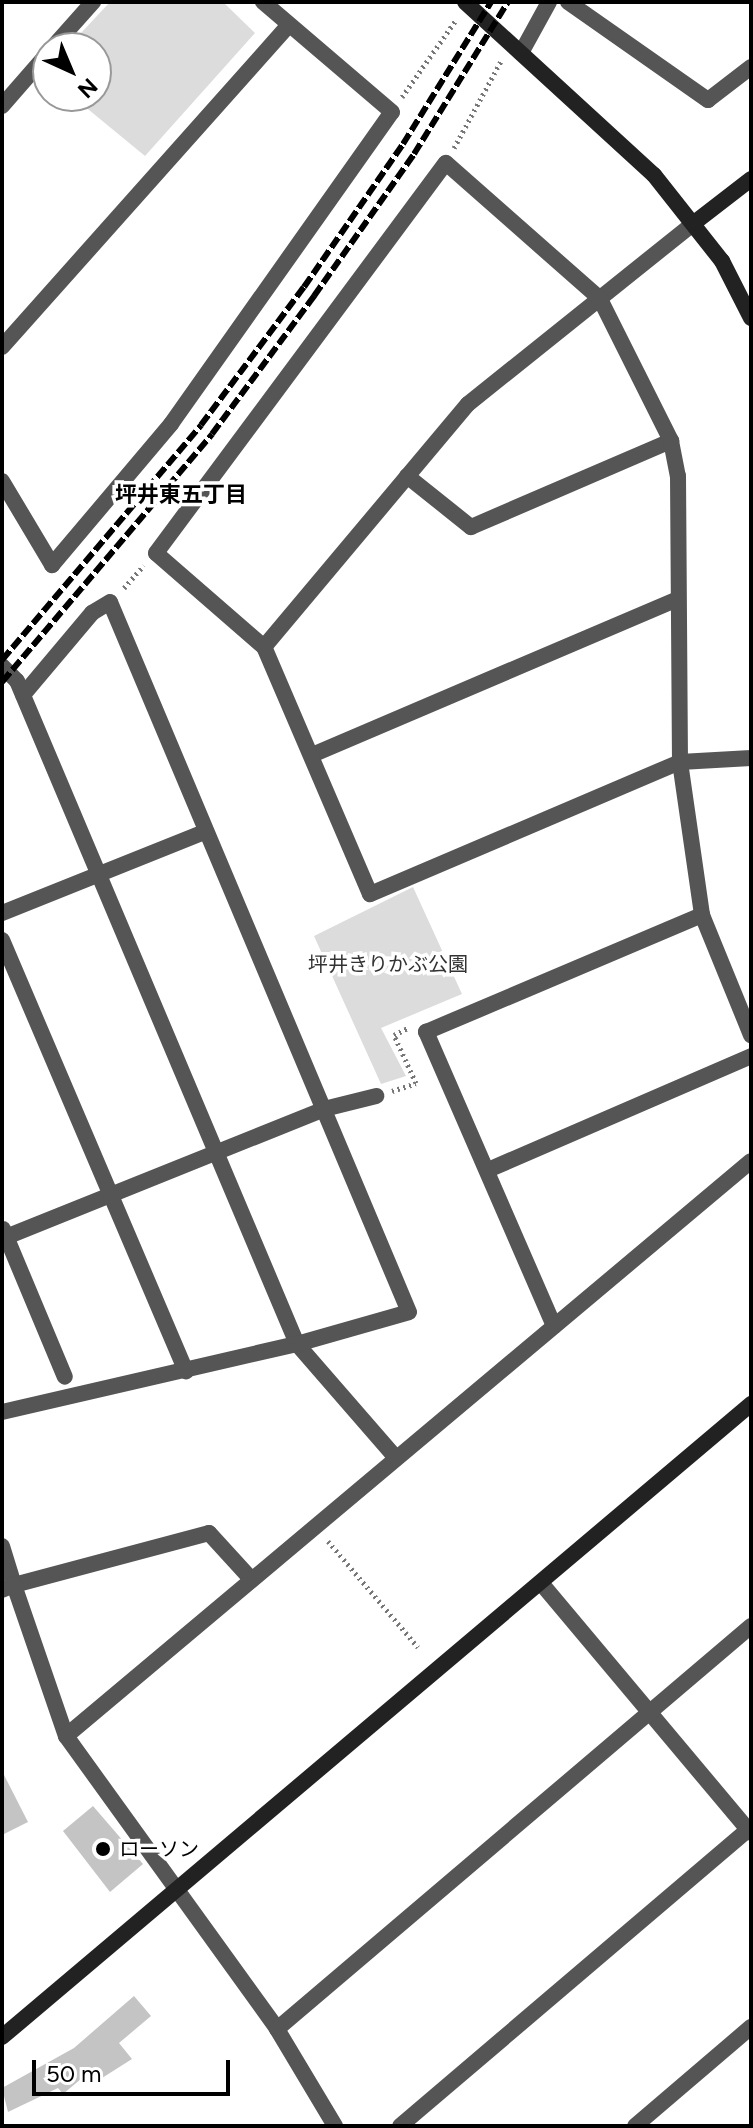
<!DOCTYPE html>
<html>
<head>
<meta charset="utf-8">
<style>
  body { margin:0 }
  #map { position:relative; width:753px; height:2128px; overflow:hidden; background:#fff; font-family:Figtree,"Noto Sans JP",sans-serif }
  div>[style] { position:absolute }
  .green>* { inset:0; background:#dcdcdc }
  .building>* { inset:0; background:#c4c4c4 }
  .path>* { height:5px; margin-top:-2.5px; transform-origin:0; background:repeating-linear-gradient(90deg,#777 0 2px,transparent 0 6px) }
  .street>* { height:16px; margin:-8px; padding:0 8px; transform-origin:8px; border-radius:8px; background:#555 }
  .secondary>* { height:16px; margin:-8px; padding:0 8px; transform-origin:8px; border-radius:8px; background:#222 }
  .rail>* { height:6px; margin-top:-3px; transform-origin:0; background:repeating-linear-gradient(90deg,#000 0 12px,transparent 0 16px) }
  .dots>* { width:22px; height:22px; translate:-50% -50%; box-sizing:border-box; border:4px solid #fff; border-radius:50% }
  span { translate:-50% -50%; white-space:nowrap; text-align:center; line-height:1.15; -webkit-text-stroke:7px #fff; paint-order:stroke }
  .park-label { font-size:20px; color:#333 }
  .poi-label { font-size:20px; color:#000 }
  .left { translate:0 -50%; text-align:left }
  .neighbourhood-label { font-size:22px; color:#000; font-weight:700 }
  .frame { position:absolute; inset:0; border:4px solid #000; pointer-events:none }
  .north { position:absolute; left:32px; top:32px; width:80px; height:80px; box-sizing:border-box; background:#fff; border:2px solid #999; border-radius:50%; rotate:136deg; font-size:22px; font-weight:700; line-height:32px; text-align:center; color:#000 }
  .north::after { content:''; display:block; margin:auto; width:28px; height:36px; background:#000; clip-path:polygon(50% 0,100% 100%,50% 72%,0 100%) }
  .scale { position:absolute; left:32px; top:2060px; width:198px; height:36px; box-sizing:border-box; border:4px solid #000; border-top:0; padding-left:10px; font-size:24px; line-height:28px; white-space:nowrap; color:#000; -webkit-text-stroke:6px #fff; paint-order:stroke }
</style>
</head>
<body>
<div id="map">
  <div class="green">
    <div style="clip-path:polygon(110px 2px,223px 2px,255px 33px,145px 156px,72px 96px,96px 96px,96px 48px,67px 48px)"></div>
    <div style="clip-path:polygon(413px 887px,462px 994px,381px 1028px,406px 1076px,381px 1084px,314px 936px)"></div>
  </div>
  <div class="building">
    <div style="clip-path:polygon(2px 1771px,28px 1822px,2px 1835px)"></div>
    <div style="clip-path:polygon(93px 1806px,143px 1864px,110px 1892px,63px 1831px)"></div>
    <div style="clip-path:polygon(134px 1996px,151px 2016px,119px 2043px,132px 2059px,102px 2078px,94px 2068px,63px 2094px,58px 2088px,8px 2112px,2px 2088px,74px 2048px)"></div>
  </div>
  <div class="path">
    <div style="left:402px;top:97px;width:94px;rotate:-55deg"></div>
    <div style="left:454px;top:148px;width:99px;rotate:-61.6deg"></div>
    <div style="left:124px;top:588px;width:30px;rotate:-49deg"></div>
    <div style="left:392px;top:1091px;width:25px;rotate:-18deg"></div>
    <div style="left:416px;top:1083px;width:53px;rotate:-114.6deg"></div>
    <div style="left:394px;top:1035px;width:16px;rotate:-27deg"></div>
    <div style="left:328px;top:1541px;width:139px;rotate:49.7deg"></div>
  </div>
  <div class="street">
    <div style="left:568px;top:2px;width:171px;rotate:35deg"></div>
    <div style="left:708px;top:100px;width:54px;rotate:-37.5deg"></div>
    <div style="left:52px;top:48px;width:62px;rotate:-48.3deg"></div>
    <div style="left:521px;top:53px;width:58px;rotate:-61.2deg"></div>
    <div style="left:2px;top:106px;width:70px;rotate:-49deg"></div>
    <div style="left:2px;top:347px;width:430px;rotate:-48.3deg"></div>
    <div style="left:407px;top:476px;width:82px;rotate:38.6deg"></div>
    <div style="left:471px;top:527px;width:218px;rotate:-23.3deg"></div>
    <div style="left:2px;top:481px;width:98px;rotate:59.2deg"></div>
    <div style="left:52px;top:565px;width:185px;rotate:-49.8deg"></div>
    <div style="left:171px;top:424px;width:382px;rotate:-54.7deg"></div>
    <div style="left:392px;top:112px;width:170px;rotate:-139.5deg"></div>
    <div style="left:264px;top:647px;width:317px;rotate:-50deg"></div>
    <div style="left:468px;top:404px;width:290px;rotate:-38.7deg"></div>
    <div style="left:2px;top:666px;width:21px;rotate:45deg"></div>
    <div style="left:17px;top:681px;width:720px;rotate:67.1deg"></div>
    <div style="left:297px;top:1344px;width:151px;rotate:49deg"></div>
    <div style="left:312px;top:755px;width:397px;rotate:-23.1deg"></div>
    <div style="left:751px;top:758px;width:71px;rotate:176.8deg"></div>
    <div style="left:680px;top:762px;width:337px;rotate:156.9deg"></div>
    <div style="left:370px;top:894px;width:269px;rotate:-113.2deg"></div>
    <div style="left:264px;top:647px;width:143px;rotate:-139deg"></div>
    <div style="left:156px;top:553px;width:486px;rotate:-53.4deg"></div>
    <div style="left:446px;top:163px;width:205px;rotate:41.4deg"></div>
    <div style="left:600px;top:299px;width:159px;rotate:63.4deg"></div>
    <div style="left:671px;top:441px;width:36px;rotate:79deg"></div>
    <div style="left:678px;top:476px;width:286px;rotate:89.6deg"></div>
    <div style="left:680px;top:762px;width:155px;rotate:81.8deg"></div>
    <div style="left:702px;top:915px;width:130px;rotate:67.8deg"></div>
    <div style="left:2px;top:913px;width:219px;rotate:-21.8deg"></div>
    <div style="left:2px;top:940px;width:469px;rotate:66.9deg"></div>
    <div style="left:488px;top:1170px;width:287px;rotate:-23.4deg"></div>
    <div style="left:3px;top:1229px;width:160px;rotate:67.3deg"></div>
    <div style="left:6px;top:1237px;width:343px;rotate:-21.9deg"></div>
    <div style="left:324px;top:1109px;width:54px;rotate:-14deg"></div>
    <div style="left:554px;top:1326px;width:321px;rotate:-113.5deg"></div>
    <div style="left:426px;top:1032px;width:300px;rotate:-23deg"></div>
    <div style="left:2px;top:1412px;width:303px;rotate:-13deg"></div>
    <div style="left:297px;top:1344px;width:116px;rotate:-15.9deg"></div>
    <div style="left:409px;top:1312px;width:770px;rotate:-112.84deg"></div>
    <div style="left:110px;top:602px;width:21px;rotate:149deg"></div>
    <div style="left:92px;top:613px;width:107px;rotate:130.1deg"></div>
    <div style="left:2px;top:1546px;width:41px;rotate:72.9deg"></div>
    <div style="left:14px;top:1585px;width:202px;rotate:-14.9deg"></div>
    <div style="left:209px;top:1533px;width:62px;rotate:47.6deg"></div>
    <div style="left:541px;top:1583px;width:326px;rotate:50deg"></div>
    <div style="left:2px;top:1590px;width:13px;rotate:-23deg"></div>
    <div style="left:14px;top:1585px;width:160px;rotate:71deg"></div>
    <div style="left:66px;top:1736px;width:361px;rotate:54.2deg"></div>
    <div style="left:277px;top:2029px;width:113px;rotate:59.1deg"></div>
    <div style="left:66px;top:1736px;width:894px;rotate:-40.01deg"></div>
    <div style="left:277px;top:2029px;width:622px;rotate:-40.37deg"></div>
    <div style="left:400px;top:2126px;width:461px;rotate:-40.4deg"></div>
    <div style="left:635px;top:2126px;width:153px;rotate:-40.5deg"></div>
  </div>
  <div class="secondary">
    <div style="left:465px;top:2px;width:256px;rotate:42.5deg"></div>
    <div style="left:654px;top:175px;width:110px;rotate:51.7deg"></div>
    <div style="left:722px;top:261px;width:64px;rotate:63deg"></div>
    <div style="left:694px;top:223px;width:72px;rotate:-37.7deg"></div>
    <div style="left:2px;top:2037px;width:981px;rotate:-40.2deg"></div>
  </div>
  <div class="rail">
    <div style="left:2px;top:660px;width:308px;rotate:-49.7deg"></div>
    <div style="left:201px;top:425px;width:172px;rotate:-53.3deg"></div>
    <div style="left:304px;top:287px;width:174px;rotate:-55.3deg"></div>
    <div style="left:403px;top:144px;width:167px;rotate:-58.2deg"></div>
    <div style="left:2px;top:682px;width:325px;rotate:-49.7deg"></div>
    <div style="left:212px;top:434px;width:172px;rotate:-53.5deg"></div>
    <div style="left:314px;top:296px;width:174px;rotate:-54.8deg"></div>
    <div style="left:414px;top:154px;width:179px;rotate:-58.3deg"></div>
  </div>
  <div class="dots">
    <div style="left:103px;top:1849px;background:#000"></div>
  </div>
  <div class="park-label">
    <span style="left:388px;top:964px">坪井きりかぶ公園</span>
  </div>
  <div class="poi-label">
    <span class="left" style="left:119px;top:1849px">ローソン</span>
  </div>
  <div class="neighbourhood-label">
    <span style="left:181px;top:495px">坪井東五丁目</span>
  </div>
  <div class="frame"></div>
  <div class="north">N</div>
  <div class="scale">50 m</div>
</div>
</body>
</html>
